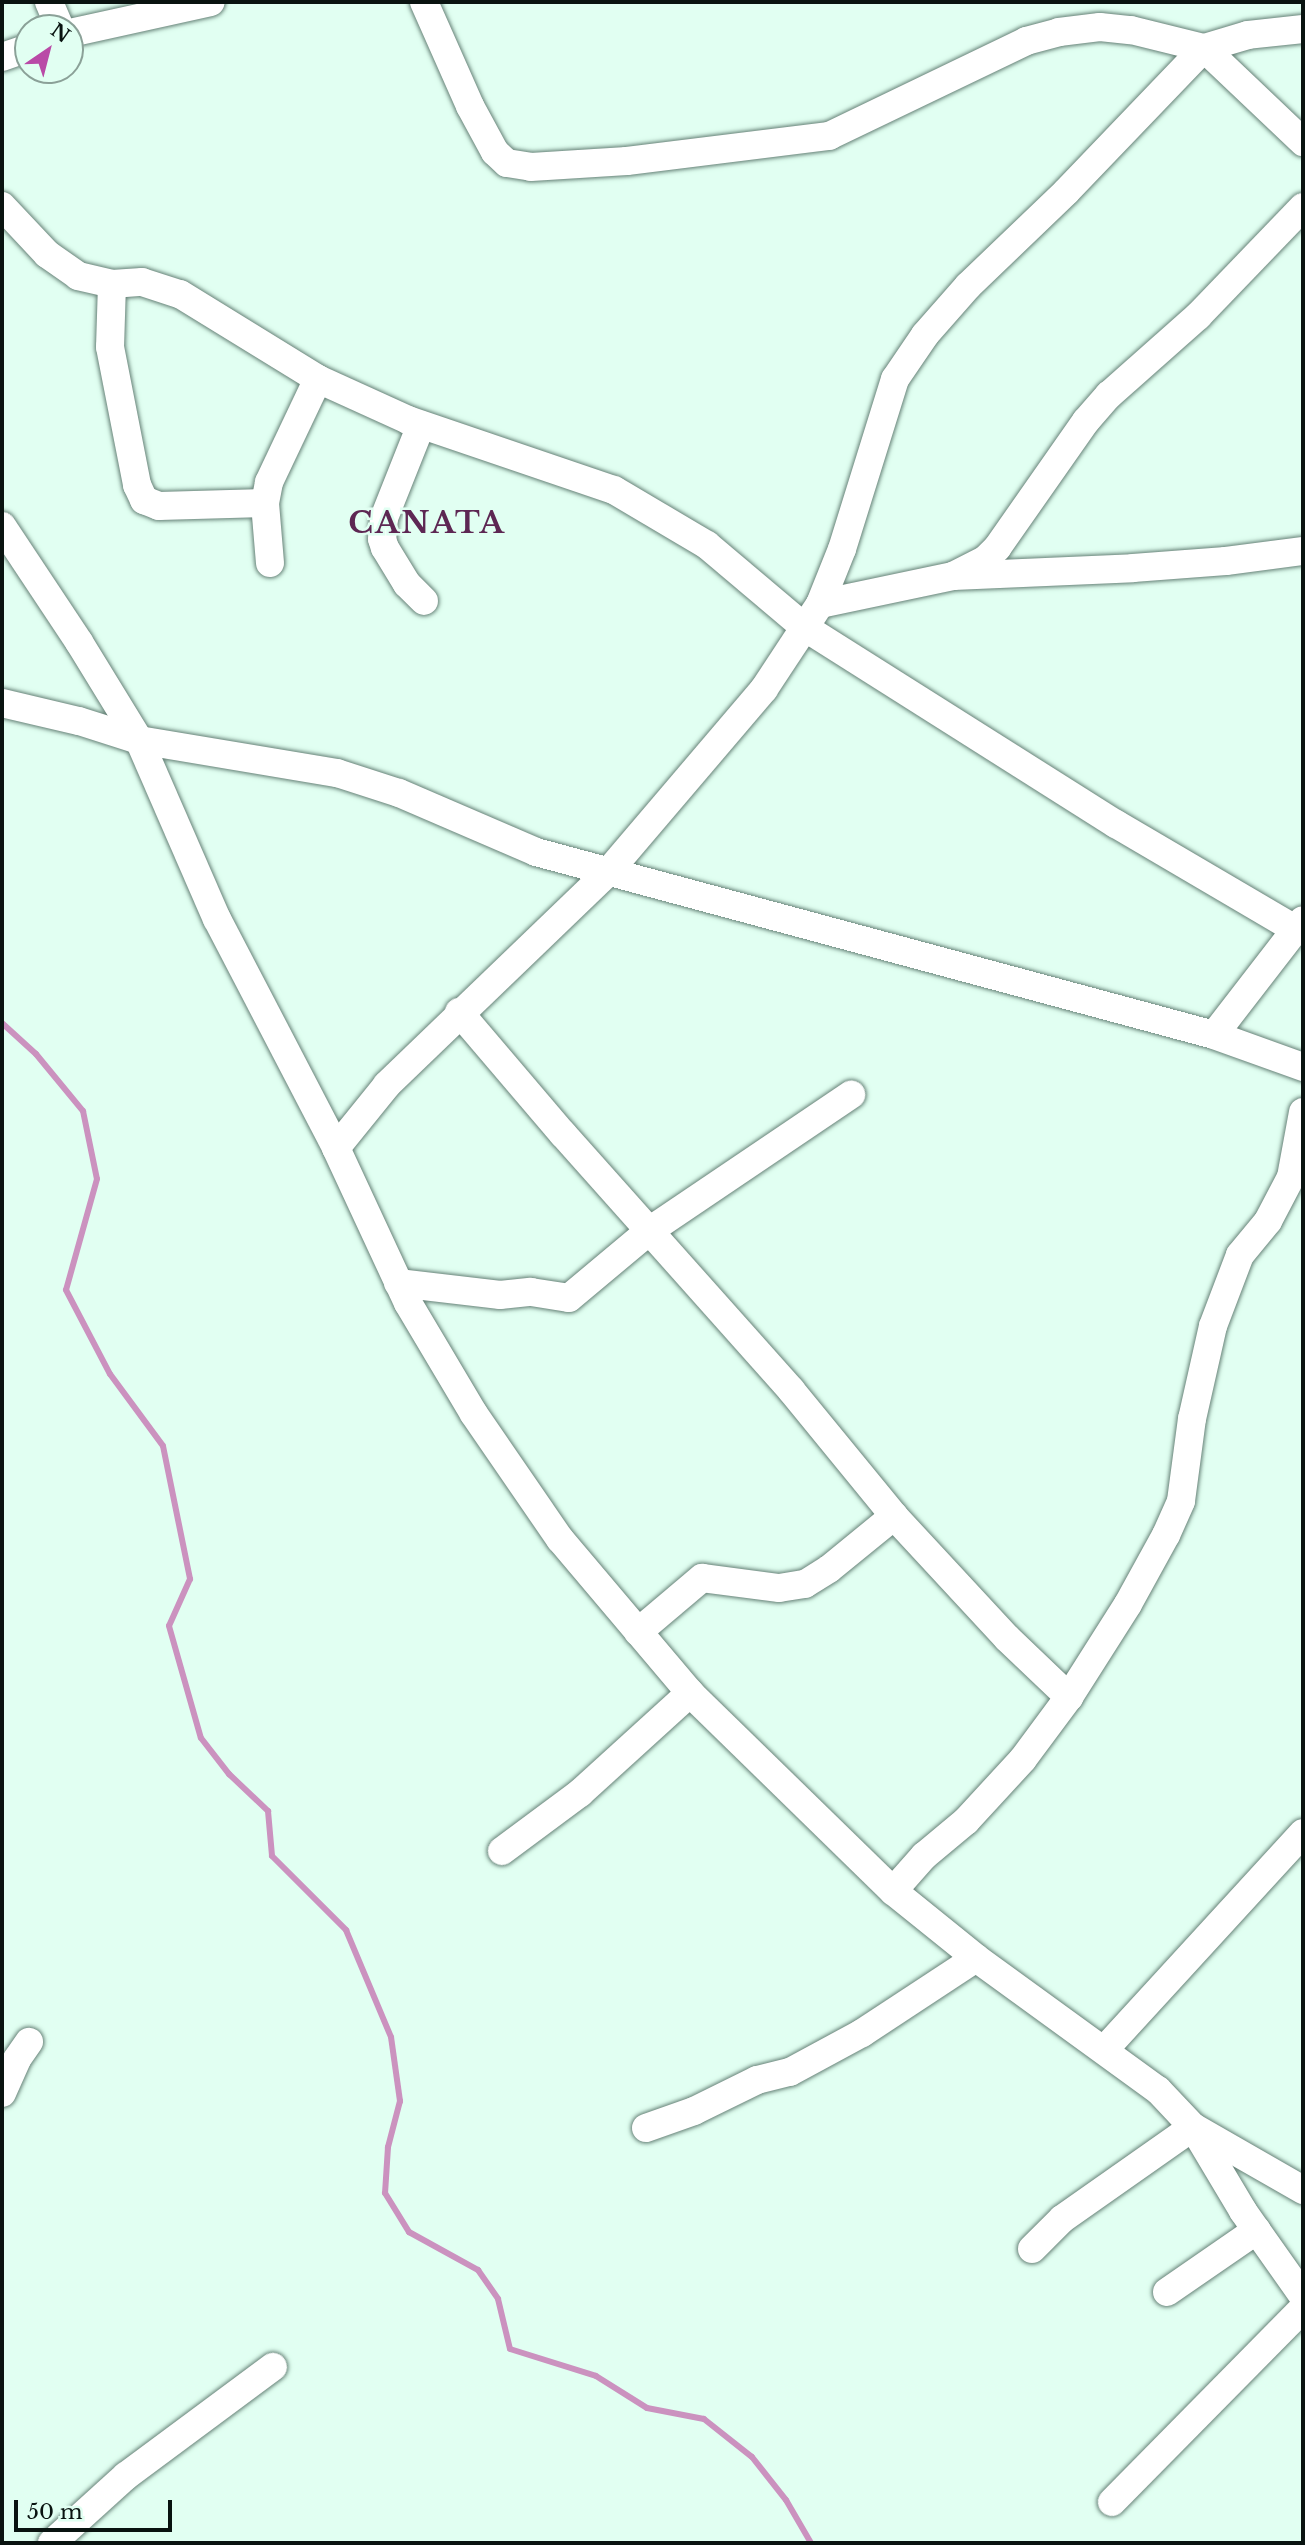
<!DOCTYPE html>
<html>
<head>
<meta charset="utf-8">
<style>
  body { margin:0 }
  #map { position:relative; width:1305px; height:2545px; overflow:hidden; background:#e1fff2; font-family:"Libre Baskerville",serif }
  div>[style] { position:absolute }
  .stream>* { height:6px; margin:-3px; padding:0 3px; transform-origin:3px; border-radius:3px; background:#cb92bf }
  .roads { filter:drop-shadow(0 0 2px #668277) drop-shadow(0 0 2px #668277) }
  .minor>* { height:28px; margin:-14px; padding:0 14px; transform-origin:14px; border-radius:14px; background:#fff }
  span { translate:-50% -50%; white-space:nowrap; text-align:center; line-height:1.15; -webkit-text-stroke:5px #e1fff2; paint-order:stroke }
  .district-label { font-size:30px; color:#5d2753; font-weight:700; letter-spacing:2px }
  .frame { position:absolute; inset:0; border:4px solid #091310; pointer-events:none }
  .north { position:absolute; left:14px; top:14px; width:70px; height:70px; box-sizing:border-box; background:#e1fff2; border:2px solid #8ba198; border-radius:50%; rotate:35deg; font-size:19px; font-weight:700; line-height:28px; text-align:center; color:#091310 }
  .north::after { content:''; display:block; margin:auto; width:24px; height:32px; background:#b94aa7; clip-path:polygon(50% 0,100% 100%,50% 72%,0 100%) }
  .scale { position:absolute; left:14px; top:2500px; width:158px; height:32px; box-sizing:border-box; border:4px solid #091310; border-top:0; padding-left:9px; font-size:21px; line-height:24px; white-space:nowrap; color:#091310; -webkit-text-stroke:5px #e1fff2; paint-order:stroke }
</style>
</head>
<body>
<div id="map">
  <div class="stream">
    <div style="left:2px;top:1023px;width:46px;rotate:42.4deg"></div>
    <div style="left:36px;top:1054px;width:74px;rotate:50.5deg"></div>
    <div style="left:83px;top:1111px;width:69px;rotate:78.4deg"></div>
    <div style="left:97px;top:1179px;width:115px;rotate:105.6deg"></div>
    <div style="left:66px;top:1290px;width:95px;rotate:62.4deg"></div>
    <div style="left:110px;top:1374px;width:89px;rotate:53.6deg"></div>
    <div style="left:163px;top:1446px;width:136px;rotate:78.5deg"></div>
    <div style="left:190px;top:1579px;width:51px;rotate:114.1deg"></div>
    <div style="left:169px;top:1626px;width:116px;rotate:74.1deg"></div>
    <div style="left:201px;top:1738px;width:46px;rotate:52.1deg"></div>
    <div style="left:229px;top:1774px;width:54px;rotate:43.5deg"></div>
    <div style="left:268px;top:1811px;width:45px;rotate:84.9deg"></div>
    <div style="left:272px;top:1856px;width:105px;rotate:45deg"></div>
    <div style="left:346px;top:1930px;width:116px;rotate:67.2deg"></div>
    <div style="left:391px;top:2037px;width:65px;rotate:82deg"></div>
    <div style="left:400px;top:2101px;width:48px;rotate:104.6deg"></div>
    <div style="left:388px;top:2147px;width:46px;rotate:93.7deg"></div>
    <div style="left:385px;top:2193px;width:46px;rotate:58.4deg"></div>
    <div style="left:409px;top:2232px;width:79px;rotate:28.8deg"></div>
    <div style="left:478px;top:2270px;width:35px;rotate:55deg"></div>
    <div style="left:498px;top:2299px;width:51px;rotate:76.5deg"></div>
    <div style="left:510px;top:2349px;width:90px;rotate:17.4deg"></div>
    <div style="left:596px;top:2376px;width:60px;rotate:32.1deg"></div>
    <div style="left:647px;top:2408px;width:58px;rotate:10.9deg"></div>
    <div style="left:704px;top:2419px;width:61px;rotate:38.4deg"></div>
    <div style="left:752px;top:2457px;width:55px;rotate:51.7deg"></div>
    <div style="left:786px;top:2500px;width:50px;rotate:59.8deg"></div>
  </div>
  <div class="roads">
    <div class="minor">
      <div style="left:49px;top:2px;width:28px;rotate:67deg"></div>
      <div style="left:424px;top:2px;width:114px;rotate:66.1deg"></div>
      <div style="left:470px;top:106px;width:52px;rotate:61.5deg"></div>
      <div style="left:495px;top:152px;width:16px;rotate:43deg"></div>
      <div style="left:507px;top:163px;width:24px;rotate:9deg"></div>
      <div style="left:531px;top:167px;width:96px;rotate:-3.6deg"></div>
      <div style="left:627px;top:161px;width:204px;rotate:-7.1deg"></div>
      <div style="left:829px;top:136px;width:219px;rotate:-25.7deg"></div>
      <div style="left:1026px;top:41px;width:34px;rotate:-15deg"></div>
      <div style="left:1059px;top:32px;width:41px;rotate:-7deg"></div>
      <div style="left:1100px;top:27px;width:31px;rotate:6deg"></div>
      <div style="left:1131px;top:30px;width:75px;rotate:13.9deg"></div>
      <div style="left:1204px;top:48px;width:137px;rotate:43.5deg"></div>
      <div style="left:1303px;top:29px;width:55px;rotate:173.8deg"></div>
      <div style="left:1248px;top:35px;width:46px;rotate:163.5deg"></div>
      <div style="left:1204px;top:48px;width:199px;rotate:133.8deg"></div>
      <div style="left:1066px;top:192px;width:136px;rotate:136.2deg"></div>
      <div style="left:968px;top:286px;width:65px;rotate:131.3deg"></div>
      <div style="left:925px;top:335px;width:53px;rotate:124.3deg"></div>
      <div style="left:895px;top:379px;width:178px;rotate:107.3deg"></div>
      <div style="left:842px;top:549px;width:59px;rotate:111.8deg"></div>
      <div style="left:820px;top:604px;width:102px;rotate:123.4deg"></div>
      <div style="left:764px;top:689px;width:240px;rotate:130.4deg"></div>
      <div style="left:608px;top:872px;width:307px;rotate:136.1deg"></div>
      <div style="left:387px;top:1085px;width:81px;rotate:129deg"></div>
      <div style="left:336px;top:1148px;width:171px;rotate:65.1deg"></div>
      <div style="left:408px;top:1303px;width:129px;rotate:59.3deg"></div>
      <div style="left:474px;top:1414px;width:152px;rotate:55.5deg"></div>
      <div style="left:560px;top:1539px;width:202px;rotate:49.8deg"></div>
      <div style="left:690px;top:1693px;width:284px;rotate:44.3deg"></div>
      <div style="left:893px;top:1891px;width:107px;rotate:38.9deg"></div>
      <div style="left:976px;top:1958px;width:225px;rotate:36deg"></div>
      <div style="left:1158px;top:2090px;width:51px;rotate:46.6deg"></div>
      <div style="left:1193px;top:2127px;width:98px;rotate:59.2deg"></div>
      <div style="left:1243px;top:2211px;width:104px;rotate:54.8deg"></div>
      <div style="left:70px;top:33px;width:144px;rotate:-12.4deg"></div>
      <div style="left:2px;top:57px;width:28px;rotate:-19deg"></div>
      <div style="left:2px;top:206px;width:66px;rotate:46.8deg"></div>
      <div style="left:47px;top:254px;width:38px;rotate:35deg"></div>
      <div style="left:78px;top:276px;width:35px;rotate:13deg"></div>
      <div style="left:112px;top:284px;width:30px;rotate:-4deg"></div>
      <div style="left:142px;top:282px;width:40px;rotate:18deg"></div>
      <div style="left:180px;top:294px;width:162px;rotate:31.6deg"></div>
      <div style="left:318px;top:379px;width:99px;rotate:24.5deg"></div>
      <div style="left:408px;top:420px;width:218px;rotate:18.8deg"></div>
      <div style="left:614px;top:490px;width:108px;rotate:30.6deg"></div>
      <div style="left:707px;top:545px;width:127px;rotate:40.2deg"></div>
      <div style="left:804px;top:627px;width:369px;rotate:32.3deg"></div>
      <div style="left:1116px;top:824px;width:208px;rotate:30.4deg"></div>
      <div style="left:112px;top:284px;width:63px;rotate:91.8deg"></div>
      <div style="left:110px;top:347px;width:141px;rotate:78.9deg"></div>
      <div style="left:137px;top:485px;width:17px;rotate:65deg"></div>
      <div style="left:144px;top:500px;width:16px;rotate:22deg"></div>
      <div style="left:159px;top:506px;width:106px;rotate:-1.6deg"></div>
      <div style="left:421px;top:425px;width:100px;rotate:111.7deg"></div>
      <div style="left:384px;top:518px;width:21px;rotate:95deg"></div>
      <div style="left:382px;top:539px;width:9px;rotate:72deg"></div>
      <div style="left:385px;top:548px;width:42px;rotate:58.6deg"></div>
      <div style="left:407px;top:584px;width:24px;rotate:45deg"></div>
      <div style="left:2px;top:526px;width:139px;rotate:56.4deg"></div>
      <div style="left:79px;top:642px;width:115px;rotate:58.5deg"></div>
      <div style="left:139px;top:740px;width:195px;rotate:66.5deg"></div>
      <div style="left:217px;top:919px;width:258px;rotate:62.5deg"></div>
      <div style="left:270px;top:563px;width:60px;rotate:-94.8deg"></div>
      <div style="left:265px;top:503px;width:21px;rotate:-79deg"></div>
      <div style="left:269px;top:482px;width:114px;rotate:-64.6deg"></div>
      <div style="left:953px;top:576px;width:37px;rotate:-27deg"></div>
      <div style="left:986px;top:559px;width:16px;rotate:-45deg"></div>
      <div style="left:997px;top:548px;width:155px;rotate:-55deg"></div>
      <div style="left:1086px;top:421px;width:35px;rotate:-49deg"></div>
      <div style="left:1109px;top:395px;width:119px;rotate:-41.6deg"></div>
      <div style="left:1198px;top:316px;width:151px;rotate:-46.1deg"></div>
      <div style="left:820px;top:604px;width:136px;rotate:-11.9deg"></div>
      <div style="left:953px;top:576px;width:180px;rotate:-2.5deg"></div>
      <div style="left:1133px;top:568px;width:93px;rotate:-4.3deg"></div>
      <div style="left:1226px;top:561px;width:78px;rotate:-7.4deg"></div>
      <div style="left:2px;top:703px;width:79px;rotate:13.2deg"></div>
      <div style="left:79px;top:721px;width:63px;rotate:17.6deg"></div>
      <div style="left:139px;top:740px;width:201px;rotate:9.5deg"></div>
      <div style="left:337px;top:773px;width:65px;rotate:17.9deg"></div>
      <div style="left:399px;top:793px;width:149px;rotate:23.3deg"></div>
      <div style="left:536px;top:852px;width:702px;rotate:15.1deg"></div>
      <div style="left:1214px;top:1035px;width:95px;rotate:19.8deg"></div>
      <div style="left:459px;top:1012px;width:160px;rotate:49.6deg"></div>
      <div style="left:563px;top:1134px;width:343px;rotate:48.3deg"></div>
      <div style="left:791px;top:1390px;width:163px;rotate:50.7deg"></div>
      <div style="left:894px;top:1516px;width:166px;rotate:47.2deg"></div>
      <div style="left:1007px;top:1638px;width:86px;rotate:43.6deg"></div>
      <div style="left:1214px;top:1035px;width:145px;rotate:-52.3deg"></div>
      <div style="left:398px;top:1283px;width:103px;rotate:6.7deg"></div>
      <div style="left:500px;top:1295px;width:31px;rotate:-6deg"></div>
      <div style="left:531px;top:1292px;width:38px;rotate:9deg"></div>
      <div style="left:569px;top:1298px;width:104px;rotate:-39.9deg"></div>
      <div style="left:649px;top:1231px;width:244px;rotate:-34deg"></div>
      <div style="left:638px;top:1632px;width:84px;rotate:-40.2deg"></div>
      <div style="left:702px;top:1578px;width:78px;rotate:7.4deg"></div>
      <div style="left:779px;top:1588px;width:26px;rotate:-9deg"></div>
      <div style="left:805px;top:1584px;width:28px;rotate:-32deg"></div>
      <div style="left:829px;top:1569px;width:84px;rotate:-39.2deg"></div>
      <div style="left:502px;top:1851px;width:97px;rotate:-36.6deg"></div>
      <div style="left:580px;top:1793px;width:149px;rotate:-42.3deg"></div>
      <div style="left:893px;top:1891px;width:47px;rotate:-48.5deg"></div>
      <div style="left:924px;top:1856px;width:55px;rotate:-39.8deg"></div>
      <div style="left:966px;top:1821px;width:84px;rotate:-47.4deg"></div>
      <div style="left:1023px;top:1759px;width:77px;rotate:-53.4deg"></div>
      <div style="left:1069px;top:1697px;width:110px;rotate:-57.6deg"></div>
      <div style="left:1128px;top:1604px;width:79px;rotate:-61.2deg"></div>
      <div style="left:1166px;top:1535px;width:37px;rotate:-66deg"></div>
      <div style="left:1181px;top:1501px;width:83px;rotate:-82.4deg"></div>
      <div style="left:1192px;top:1419px;width:95px;rotate:-77.3deg"></div>
      <div style="left:1213px;top:1326px;width:76px;rotate:-69.2deg"></div>
      <div style="left:1240px;top:1255px;width:44px;rotate:-50.5deg"></div>
      <div style="left:1268px;top:1221px;width:50px;rotate:-62.4deg"></div>
      <div style="left:1291px;top:1177px;width:66px;rotate:-79.5deg"></div>
      <div style="left:1105px;top:2049px;width:293px;rotate:-47.5deg"></div>
      <div style="left:2px;top:2093px;width:37px;rotate:-66deg"></div>
      <div style="left:17px;top:2059px;width:21px;rotate:-55deg"></div>
      <div style="left:646px;top:2128px;width:51px;rotate:-19.5deg"></div>
      <div style="left:694px;top:2111px;width:70px;rotate:-26.2deg"></div>
      <div style="left:757px;top:2080px;width:34px;rotate:-14deg"></div>
      <div style="left:790px;top:2072px;width:82px;rotate:-28.4deg"></div>
      <div style="left:862px;top:2033px;width:136px;rotate:-33.3deg"></div>
      <div style="left:1032px;top:2249px;width:42px;rotate:-45deg"></div>
      <div style="left:1062px;top:2219px;width:160px;rotate:-35.1deg"></div>
      <div style="left:1193px;top:2127px;width:127px;rotate:29.8deg"></div>
      <div style="left:1167px;top:2292px;width:109px;rotate:-34.6deg"></div>
      <div style="left:1112px;top:2502px;width:272px;rotate:-45.4deg"></div>
      <div style="left:52px;top:2543px;width:100px;rotate:-42.2deg"></div>
      <div style="left:126px;top:2476px;width:183px;rotate:-36.6deg"></div>
    </div>
  </div>
  <div class="district-label">
    <span style="left:427px;top:523px">CANATA</span>
  </div>
  <div class="frame"></div>
  <div class="north">N</div>
  <div class="scale">50 m</div>
</div>
</body>
</html>
